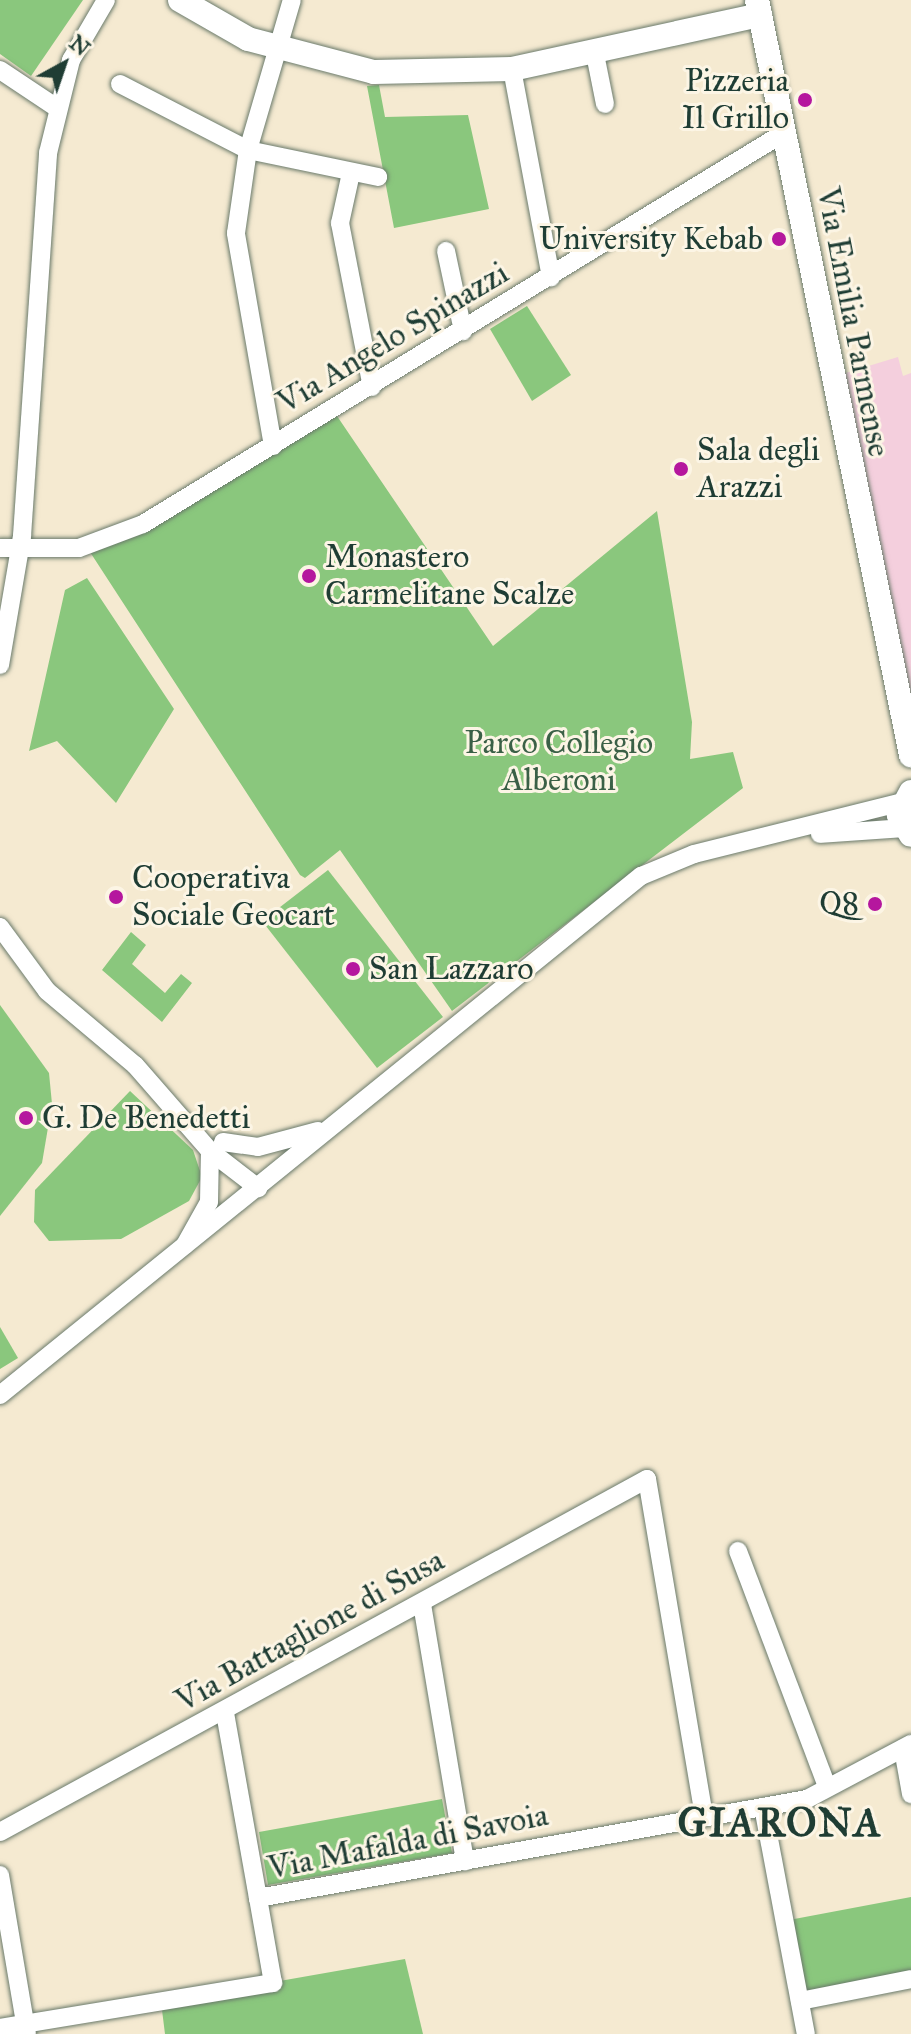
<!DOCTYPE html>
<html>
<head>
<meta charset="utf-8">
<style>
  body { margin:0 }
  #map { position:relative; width:911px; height:2034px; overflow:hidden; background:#f5ead1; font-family:"IM FELL Great Primer",serif }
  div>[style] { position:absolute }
  .built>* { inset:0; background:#f4cfdd }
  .green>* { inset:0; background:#8ac77d }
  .roads { filter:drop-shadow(0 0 2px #6a7a6b) drop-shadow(0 0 2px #6a7a6b) }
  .minor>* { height:18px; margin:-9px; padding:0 9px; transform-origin:9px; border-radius:9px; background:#fff }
  .major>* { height:24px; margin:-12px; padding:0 12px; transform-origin:12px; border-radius:12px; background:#fff }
  .dots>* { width:22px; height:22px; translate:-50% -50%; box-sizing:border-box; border:4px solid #fcf5e5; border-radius:50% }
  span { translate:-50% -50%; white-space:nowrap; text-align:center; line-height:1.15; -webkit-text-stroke:6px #fcf5e5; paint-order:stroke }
  .poi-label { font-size:32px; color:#1f3d34 }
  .right { translate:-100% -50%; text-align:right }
  .left { translate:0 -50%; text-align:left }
  .street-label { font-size:32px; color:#1f3d34 }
  .park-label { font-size:32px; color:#3a6046 }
  .district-label { font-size:40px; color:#1f3d34; font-weight:700; letter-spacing:2px }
  .north { position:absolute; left:24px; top:24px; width:80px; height:80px; -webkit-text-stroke:6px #fcf5e5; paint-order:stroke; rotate:40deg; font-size:22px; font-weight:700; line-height:32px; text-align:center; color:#1f3d34 }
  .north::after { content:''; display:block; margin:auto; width:28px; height:36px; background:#1f3d34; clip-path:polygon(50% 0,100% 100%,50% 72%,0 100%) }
</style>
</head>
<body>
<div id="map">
  <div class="built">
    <div style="clip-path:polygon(898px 357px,903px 376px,911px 373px,911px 708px,839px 375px)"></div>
  </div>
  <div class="green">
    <div style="clip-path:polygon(0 0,83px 0,31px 76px,0 54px)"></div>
    <div style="clip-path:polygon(379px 85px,385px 117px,468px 115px,489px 209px,394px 228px,367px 86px)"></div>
    <div style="clip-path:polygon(527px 306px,571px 375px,532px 401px,490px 329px)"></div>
    <div style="clip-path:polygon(337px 416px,493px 646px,657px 511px,692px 722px,690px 759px,733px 752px,743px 788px,452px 1011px,340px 850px,305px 878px,300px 875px,90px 552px)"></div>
    <div style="clip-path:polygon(87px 578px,174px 709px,116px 803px,57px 741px,29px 751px,65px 590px)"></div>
    <div style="clip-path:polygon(328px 870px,443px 1017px,377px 1068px,262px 921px)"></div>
    <div style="clip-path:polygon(131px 932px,146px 945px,132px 964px,165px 993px,181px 974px,192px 983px,162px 1022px,102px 970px)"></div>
    <div style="clip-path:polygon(0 1005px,49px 1073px,52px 1104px,42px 1163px,0 1216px)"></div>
    <div style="clip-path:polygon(130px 1091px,193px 1150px,202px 1177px,189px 1201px,121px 1239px,49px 1241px,34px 1222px,35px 1190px)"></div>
    <div style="clip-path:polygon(0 1327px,18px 1358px,0 1369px)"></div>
    <div style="clip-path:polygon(442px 1799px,452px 1853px,268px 1885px,259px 1832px)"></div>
    <div style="clip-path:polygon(911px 1897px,911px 1972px,798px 1994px,789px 1920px)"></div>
    <div style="clip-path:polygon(405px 1959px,423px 2034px,165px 2034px,161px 2002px)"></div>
  </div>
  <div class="roads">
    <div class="minor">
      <div style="left:594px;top:49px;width:56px;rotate:78.7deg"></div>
      <div style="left:512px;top:69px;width:212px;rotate:79.4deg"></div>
      <div style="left:0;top:70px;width:69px;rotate:33.7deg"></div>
      <div style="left:120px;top:84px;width:144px;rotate:27.3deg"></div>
      <div style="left:248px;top:150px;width:133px;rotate:11.7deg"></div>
      <div style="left:351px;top:173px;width:51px;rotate:102.4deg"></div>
      <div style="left:340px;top:223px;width:167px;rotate:79deg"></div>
      <div style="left:446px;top:251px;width:82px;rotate:78deg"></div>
      <div style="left:273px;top:446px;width:216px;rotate:-99.9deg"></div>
      <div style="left:236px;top:233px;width:84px;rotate:-81.8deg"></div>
      <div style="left:248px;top:150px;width:156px;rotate:-73.7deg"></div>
      <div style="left:0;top:548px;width:79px"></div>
      <div style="left:79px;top:548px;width:68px;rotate:-20.6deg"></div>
      <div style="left:143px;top:524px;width:749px;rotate:-31.4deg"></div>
      <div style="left:0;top:665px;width:131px;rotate:-80.3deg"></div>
      <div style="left:22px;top:536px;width:384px;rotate:-86.1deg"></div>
      <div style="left:48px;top:153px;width:96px;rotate:-76.1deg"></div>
      <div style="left:71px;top:60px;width:69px;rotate:-59.7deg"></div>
      <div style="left:820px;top:834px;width:83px;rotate:-4.1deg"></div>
      <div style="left:0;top:927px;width:79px;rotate:53.7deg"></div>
      <div style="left:47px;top:991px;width:115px;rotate:40.1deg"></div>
      <div style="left:135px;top:1065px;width:114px;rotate:48.9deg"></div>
      <div style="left:210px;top:1151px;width:61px;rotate:37.6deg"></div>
      <div style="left:223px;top:1142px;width:35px;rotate:8deg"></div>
      <div style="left:258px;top:1147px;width:62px;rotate:-14.9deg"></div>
      <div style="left:185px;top:1245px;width:49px;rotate:-60.8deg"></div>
      <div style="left:209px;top:1202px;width:51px;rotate:-88.9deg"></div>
      <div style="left:0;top:1395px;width:825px;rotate:-39deg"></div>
      <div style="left:641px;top:876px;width:57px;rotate:-22.5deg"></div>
      <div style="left:694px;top:854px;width:214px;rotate:-14deg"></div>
      <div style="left:738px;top:1551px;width:252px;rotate:69.3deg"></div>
      <div style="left:422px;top:1604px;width:261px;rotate:80.5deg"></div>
      <div style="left:225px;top:1713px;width:188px;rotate:79.9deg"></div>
      <div style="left:903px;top:1749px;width:46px;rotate:79.9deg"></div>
      <div style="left:763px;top:1807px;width:231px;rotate:79.3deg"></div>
      <div style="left:0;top:1832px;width:737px;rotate:-28.62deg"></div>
      <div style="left:647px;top:1479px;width:343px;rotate:80.4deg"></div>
      <div style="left:0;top:1875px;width:161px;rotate:80.4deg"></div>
      <div style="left:800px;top:2001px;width:113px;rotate:-11.2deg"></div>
      <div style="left:0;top:2028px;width:277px;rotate:-9.4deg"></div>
      <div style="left:273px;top:1983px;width:86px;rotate:-100deg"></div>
      <div style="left:258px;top:1898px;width:558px;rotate:-10.22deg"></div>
      <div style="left:807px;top:1799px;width:118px;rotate:-27.9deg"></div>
    </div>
    <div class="major">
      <div style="left:180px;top:0;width:78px;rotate:29.8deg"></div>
      <div style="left:248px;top:39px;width:130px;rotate:14.7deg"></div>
      <div style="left:374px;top:72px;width:138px;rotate:-1.2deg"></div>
      <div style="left:512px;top:69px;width:254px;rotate:-12.3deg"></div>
      <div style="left:757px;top:0;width:771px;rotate:78.47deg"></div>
      <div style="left:911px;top:792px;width:26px;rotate:118deg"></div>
      <div style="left:899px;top:815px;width:23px;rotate:59deg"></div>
    </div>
  </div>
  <div class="dots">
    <div style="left:805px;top:100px;background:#b5179e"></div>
    <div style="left:779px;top:239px;background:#b5179e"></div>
    <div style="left:681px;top:469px;background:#b5179e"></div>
    <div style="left:309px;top:576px;background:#b5179e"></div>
    <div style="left:116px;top:897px;background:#b5179e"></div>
    <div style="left:875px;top:904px;background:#b5179e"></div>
    <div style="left:353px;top:969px;background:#b5179e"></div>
    <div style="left:26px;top:1118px;background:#b5179e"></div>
  </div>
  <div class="poi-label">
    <span class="right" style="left:789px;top:100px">Pizzeria<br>Il Grillo</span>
    <span class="right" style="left:763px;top:239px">University Kebab</span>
    <span class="left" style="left:697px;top:469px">Sala degli<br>Arazzi</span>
    <span class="left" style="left:325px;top:576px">Monastero<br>Carmelitane Scalze</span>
    <span class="left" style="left:132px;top:897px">Cooperativa<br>Sociale Geocart</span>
    <span class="right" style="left:859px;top:904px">Q8</span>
    <span class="left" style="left:369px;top:969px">San Lazzaro</span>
    <span class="left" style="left:42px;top:1118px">G. De Benedetti</span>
  </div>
  <div class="street-label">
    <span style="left:853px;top:322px;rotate:79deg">Via Emilia Parmense</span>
    <span style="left:393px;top:338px;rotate:-31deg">Via Angelo Spinazzi</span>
    <span style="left:310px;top:1631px;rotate:-29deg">Via Battaglione di Susa</span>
    <span style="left:408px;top:1842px;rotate:-11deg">Via Mafalda di Savoia</span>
  </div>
  <div class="park-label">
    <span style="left:559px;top:762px">Parco Collegio<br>Alberoni</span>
  </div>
  <div class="district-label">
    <span style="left:780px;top:1823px">GIARONA</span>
  </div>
  <div class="north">N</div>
</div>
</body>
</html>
